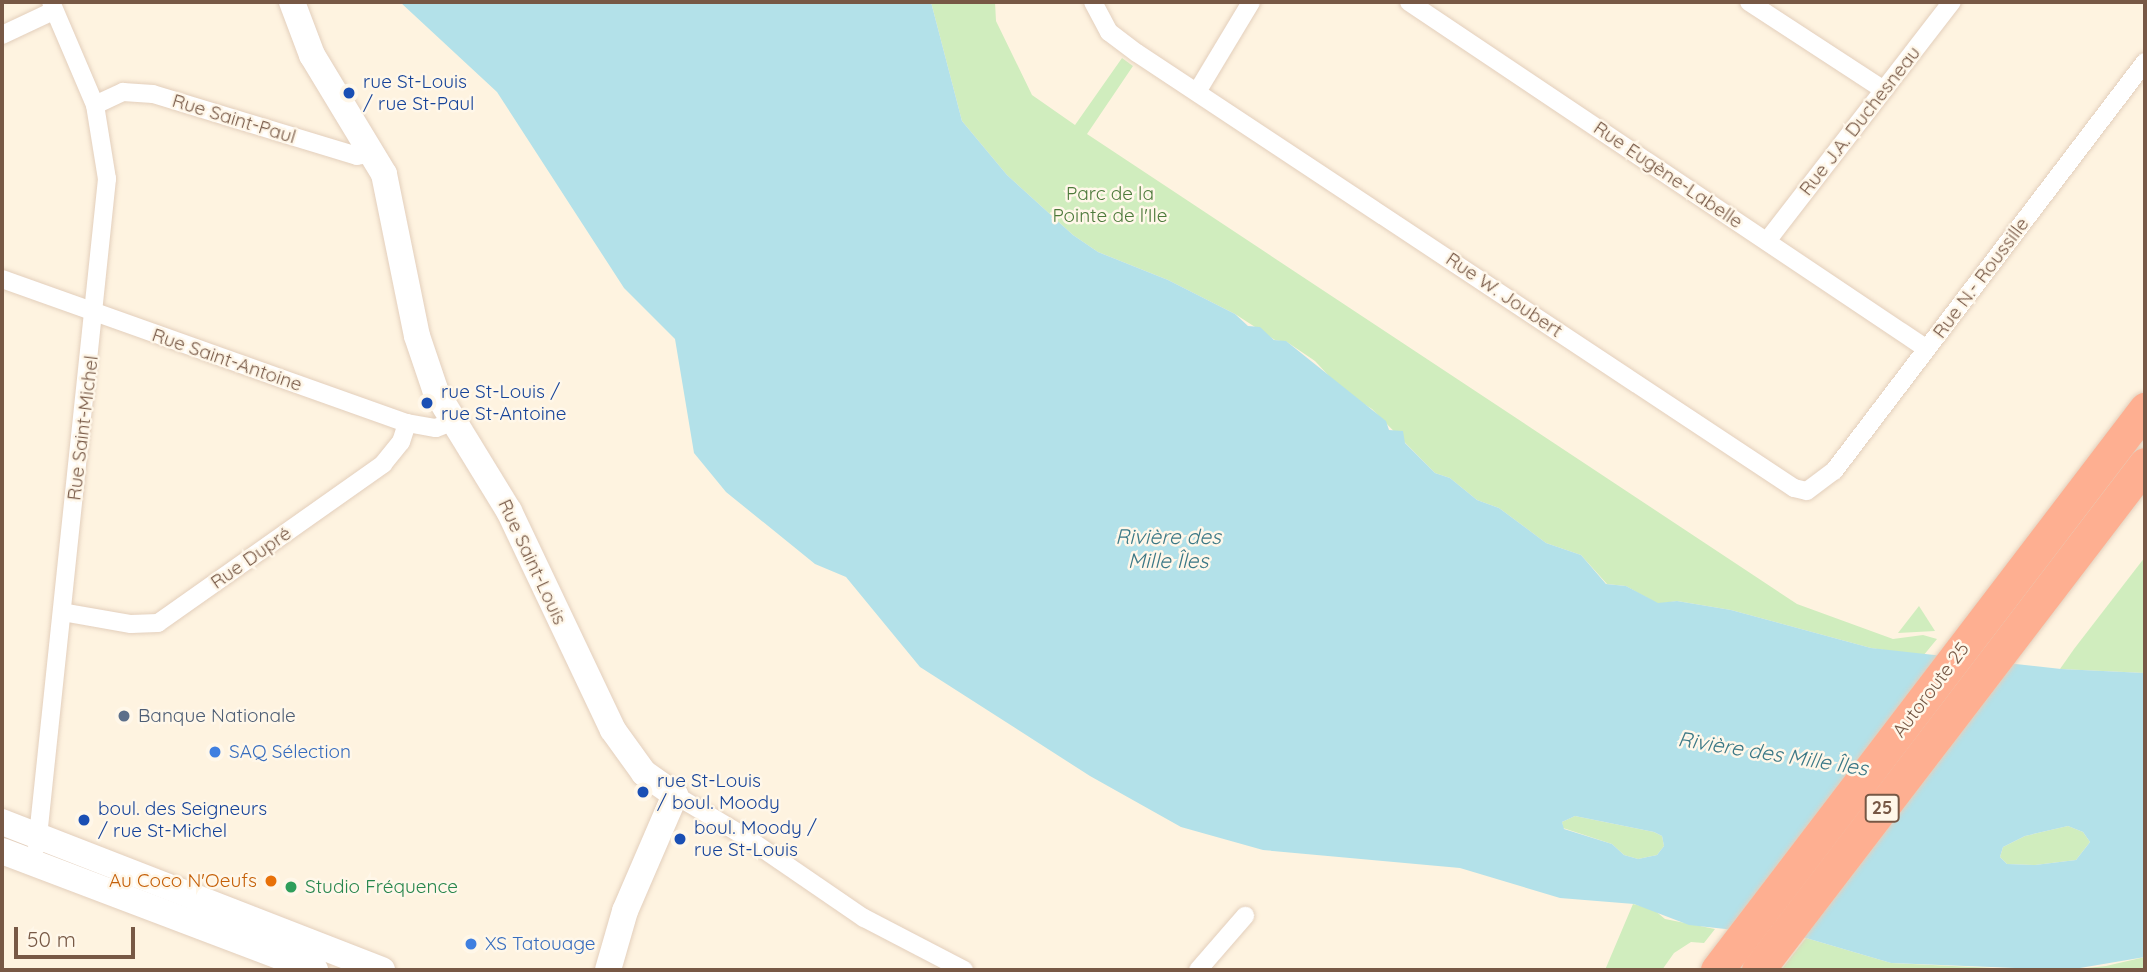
<!DOCTYPE html>
<html>
<head>
<meta charset="utf-8">
<style>
  body { margin:0 }
  #map { position:relative; width:2147px; height:972px; overflow:hidden; background:#fef3e0; font-family:Quicksand,sans-serif }
  div>[style] { position:absolute }
  .green>* { inset:0; background:#d0edbe }
  .water>* { inset:0; background:#b3e1e9 }
  .roads { filter:drop-shadow(0 0 2px #e3cfbc) drop-shadow(0 0 2px #e3cfbc) }
  .minor>* { height:18px; margin:-9px; padding:0 9px; transform-origin:9px; border-radius:9px; background:#fff }
  .secondary>* { height:26px; margin:-13px; padding:0 13px; transform-origin:13px; border-radius:13px; background:#fff }
  .motorway>* { height:33px; margin:-16.5px; padding:0 16.5px; transform-origin:16.5px; border-radius:16.5px; background:#feaf91 }
  .dots>* { width:19px; height:19px; translate:-50% -50%; box-sizing:border-box; border:4px solid #fff7e9; border-radius:50% }
  span { translate:-50% -50%; white-space:nowrap; text-align:center; line-height:1.15; -webkit-text-stroke:5px #fff7e9; paint-order:stroke }
  .shield-label span { padding:2px 5px; background:#fff7e9; border:2px solid; border-radius:5px; -webkit-text-stroke-width:0 }
  .shield-label { font-size:18px; color:#775845; font-weight:700 }
  .transit-label { font-size:19px; color:#164399 }
  .left { translate:0 -50%; text-align:left }
  .street-label { font-size:19px; color:#775845 }
  .park-label { font-size:19px; color:#4c793a }
  .service-label { font-size:19px; color:#4e5e75 }
  .shop-label { font-size:19px; color:#366cbe }
  .food-label { font-size:19px; color:#c56008 }
  .right { translate:-100% -50%; text-align:right }
  .leisure-label { font-size:19px; color:#27864d }
  .water-label { font-size:21px; color:#3b7886; font-style:italic }
  .frame { position:absolute; inset:0; border:4px solid #775845; pointer-events:none }
  .scale { position:absolute; left:14px; top:927px; width:121px; height:32px; box-sizing:border-box; border:4px solid #775845; border-top:0; padding-left:9px; font-size:21px; line-height:24px; white-space:nowrap; color:#775845; -webkit-text-stroke:5px #fff7e9; paint-order:stroke }
</style>
</head>
<body>
<div id="map">
  <div class="green">
    <div style="clip-path:polygon(931px 2px,995px 2px,996px 21px,1032px 95px,1075px 125px,1122px 58px,1133px 66px,1087px 134px,1797px 604px,1893px 639px,1923px 635px,1937px 639px,1923px 656px,1871px 648px,1731px 610px,1677px 601px,1658px 604px,1626px 586px,1607px 584px,1581px 555px,1546px 543px,1499px 508px,1477px 500px,1450px 478px,1435px 473px,1372px 409px,1343px 391px,1315px 361px,1287px 342px,1275px 340px,1235px 314px,1168px 280px,1098px 252px,1073px 235px,1007px 175px,962px 121px)"></div>
    <div style="clip-path:polygon(2145px 557px,2145px 673px,2060px 669px,2074px 649px)"></div>
    <div style="clip-path:polygon(1919px 606px,1935px 631px,1898px 633px)"></div>
    <div style="clip-path:polygon(1575px 816px,1654px 832px,1662px 836px,1664px 846px,1657px 855px,1638px 859px,1624px 855px,1612px 844px,1563px 828px,1562px 822px)"></div>
    <div style="clip-path:polygon(2068px 826px,2083px 832px,2090px 842px,2076px 860px,2035px 865px,2007px 864px,2000px 857px,2003px 847px,2025px 836px)"></div>
    <div style="clip-path:polygon(1633px 904px,1653px 909px,1665px 919px,1715px 929px,1704px 943px,1691px 942px,1674px 953px,1662px 970px,1605px 970px)"></div>
    <div style="clip-path:polygon(1806px 938px,1891px 963px,2035px 970px,1781px 970px)"></div>
    <div style="clip-path:polygon(2145px 957px,2145px 970px,2068px 970px,2106px 966px)"></div>
  </div>
  <div class="water">
    <div style="clip-path:polygon(evenodd,400px 2px,931px 2px,962px 121px,1007px 175px,1073px 235px,1098px 252px,1168px 280px,1235px 314px,1248px 326px,1260px 327px,1274px 340px,1286px 341px,1386px 421px,1389px 430px,1403px 431px,1405px 443px,1435px 473px,1450px 478px,1477px 500px,1499px 508px,1546px 543px,1581px 555px,1606px 584px,1626px 586px,1658px 603px,1677px 601px,1731px 610px,1871px 648px,2061px 669px,2145px 673px,2145px 957px,2068px 970px,1891px 963px,1806px 938px,1689px 925px,1634px 904px,1560px 898px,1460px 868px,1263px 850px,1181px 827px,1090px 776px,920px 667px,846px 577px,815px 564px,726px 492px,694px 453px,675px 339px,624px 288px,497px 92px,400px 2px,1575px 816px,1654px 832px,1662px 836px,1664px 846px,1657px 855px,1638px 859px,1624px 855px,1612px 844px,1564px 829px,1562px 822px,1575px 816px,400px 2px,2068px 826px,2083px 832px,2090px 842px,2076px 860px,2035px 865px,2007px 864px,2000px 857px,2003px 847px,2025px 836px,2068px 826px)"></div>
  </div>
  <div class="roads">
    <div class="minor">
      <div style="left:1093px;top:2px;width:34px;rotate:62deg"></div>
      <div style="left:1109px;top:32px;width:35px;rotate:37deg"></div>
      <div style="left:1137px;top:53px;width:788px;rotate:33.51deg"></div>
      <div style="left:1794px;top:488px;width:13px;rotate:13deg"></div>
      <div style="left:1807px;top:491px;width:34px;rotate:-37deg"></div>
      <div style="left:1834px;top:471px;width:514px;rotate:-52.75deg"></div>
      <div style="left:1409px;top:2px;width:623px;rotate:33.82deg"></div>
      <div style="left:1749px;top:2px;width:161px;rotate:33.1deg"></div>
      <div style="left:2px;top:35px;width:56px;rotate:-25.2deg"></div>
      <div style="left:1197px;top:92px;width:105px;rotate:-59deg"></div>
      <div style="left:95px;top:105px;width:31px;rotate:-25deg"></div>
      <div style="left:123px;top:92px;width:30px;rotate:4deg"></div>
      <div style="left:153px;top:94px;width:213px;rotate:16.9deg"></div>
      <div style="left:357px;top:156px;width:17px;rotate:-10deg"></div>
      <div style="left:1767px;top:241px;width:302px;rotate:-52.3deg"></div>
      <div style="left:2px;top:279px;width:430px;rotate:19.6deg"></div>
      <div style="left:407px;top:423px;width:29px;rotate:10deg"></div>
      <div style="left:436px;top:428px;width:19px;rotate:-21deg"></div>
      <div style="left:62px;top:612px;width:70px;rotate:9.9deg"></div>
      <div style="left:131px;top:624px;width:27px;rotate:-2deg"></div>
      <div style="left:158px;top:623px;width:276px;rotate:-35.2deg"></div>
      <div style="left:383px;top:464px;width:28px;rotate:-51deg"></div>
      <div style="left:401px;top:442px;width:20px;rotate:-72deg"></div>
      <div style="left:675px;top:795px;width:84px;rotate:30.8deg"></div>
      <div style="left:747px;top:838px;width:142px;rotate:34.4deg"></div>
      <div style="left:864px;top:918px;width:113px;rotate:27.5deg"></div>
      <div style="left:37px;top:846px;width:671px;rotate:-84.01deg"></div>
      <div style="left:107px;top:179px;width:75px;rotate:-99.2deg"></div>
      <div style="left:95px;top:105px;width:112px;rotate:-113.1deg"></div>
      <div style="left:1198px;top:970px;width:72px;rotate:-49deg"></div>
    </div>
    <div class="secondary">
      <div style="left:292px;top:2px;width:57px;rotate:69.3deg"></div>
      <div style="left:312px;top:55px;width:139px;rotate:58.8deg"></div>
      <div style="left:384px;top:174px;width:165px;rotate:78.5deg"></div>
      <div style="left:417px;top:336px;width:59px;rotate:71.3deg"></div>
      <div style="left:436px;top:392px;width:140px;rotate:58.5deg"></div>
      <div style="left:509px;top:511px;width:242px;rotate:64.6deg"></div>
      <div style="left:613px;top:730px;width:53px;rotate:54.2deg"></div>
      <div style="left:644px;top:773px;width:38px;rotate:35deg"></div>
      <div style="left:675px;top:795px;width:126px;rotate:113.3deg"></div>
      <div style="left:625px;top:911px;width:61px;rotate:106.1deg"></div>
      <div style="left:2px;top:822px;width:408px;rotate:21.3deg"></div>
      <div style="left:2px;top:851px;width:335px;rotate:20.8deg"></div>
    </div>
    <div class="motorway">
      <div style="left:1717px;top:970px;width:706px;rotate:-52.66deg"></div>
      <div style="left:1758px;top:970px;width:637px;rotate:-52.59deg"></div>
    </div>
  </div>
  <div class="dots">
    <div style="left:349px;top:93px;background:#1a4fb4"></div>
    <div style="left:427px;top:403px;background:#1a4fb4"></div>
    <div style="left:124px;top:716px;background:#5c6f8a"></div>
    <div style="left:215px;top:752px;background:#3f7fe0"></div>
    <div style="left:643px;top:792px;background:#1a4fb4"></div>
    <div style="left:84px;top:820px;background:#1a4fb4"></div>
    <div style="left:680px;top:839px;background:#1a4fb4"></div>
    <div style="left:271px;top:881px;background:#e8710a"></div>
    <div style="left:291px;top:887px;background:#2e9e5b"></div>
    <div style="left:471px;top:944px;background:#3f7fe0"></div>
  </div>
  <div class="shield-label">
    <span style="left:1882px;top:808px">25</span>
  </div>
  <div class="transit-label">
    <span class="left" style="left:363px;top:93px">rue St-Louis<br>/ rue St-Paul</span>
    <span class="left" style="left:441px;top:403px">rue St-Louis /<br>rue St-Antoine</span>
    <span class="left" style="left:657px;top:792px">rue St-Louis<br>/ boul. Moody</span>
    <span class="left" style="left:98px;top:820px">boul. des Seigneurs<br>/ rue St-Michel</span>
    <span class="left" style="left:694px;top:839px">boul. Moody /<br>rue St-Louis</span>
  </div>
  <div class="street-label">
    <span style="left:234px;top:119px;rotate:17deg">Rue Saint-Paul</span>
    <span style="left:1860px;top:121px;rotate:-52deg">Rue J.A. Duchesneau</span>
    <span style="left:1668px;top:175px;rotate:34deg">Rue Eugène-Labelle</span>
    <span style="left:1981px;top:278px;rotate:-53deg">Rue N.- Roussille</span>
    <span style="left:1504px;top:295px;rotate:34deg">Rue W. Joubert</span>
    <span style="left:227px;top:360px;rotate:19deg">Rue Saint-Antoine</span>
    <span style="left:83px;top:428px;rotate:-83deg">Rue Saint-Michel</span>
    <span style="left:251px;top:558px;rotate:-35deg">Rue Dupré</span>
    <span style="left:532px;top:562px;rotate:65deg">Rue Saint-Louis</span>
    <span style="left:1931px;top:690px;rotate:-53deg">Autoroute 25</span>
  </div>
  <div class="park-label">
    <span style="left:1110px;top:205px">Parc de la<br>Pointe de l'Ile</span>
  </div>
  <div class="service-label">
    <span class="left" style="left:138px;top:716px">Banque Nationale</span>
  </div>
  <div class="shop-label">
    <span class="left" style="left:229px;top:752px">SAQ Sélection</span>
    <span class="left" style="left:485px;top:944px">XS Tatouage</span>
  </div>
  <div class="food-label">
    <span class="right" style="left:257px;top:881px">Au Coco N'Oeufs</span>
  </div>
  <div class="leisure-label">
    <span class="left" style="left:305px;top:887px">Studio Fréquence</span>
  </div>
  <div class="water-label">
    <span style="left:1168px;top:548px">Rivière des<br>Mille Îles</span>
    <span style="left:1773px;top:753px;rotate:9deg">Rivière des Mille Îles</span>
  </div>
  <div class="frame"></div>
  <div class="scale">50 m</div>
</div>
</body>
</html>
